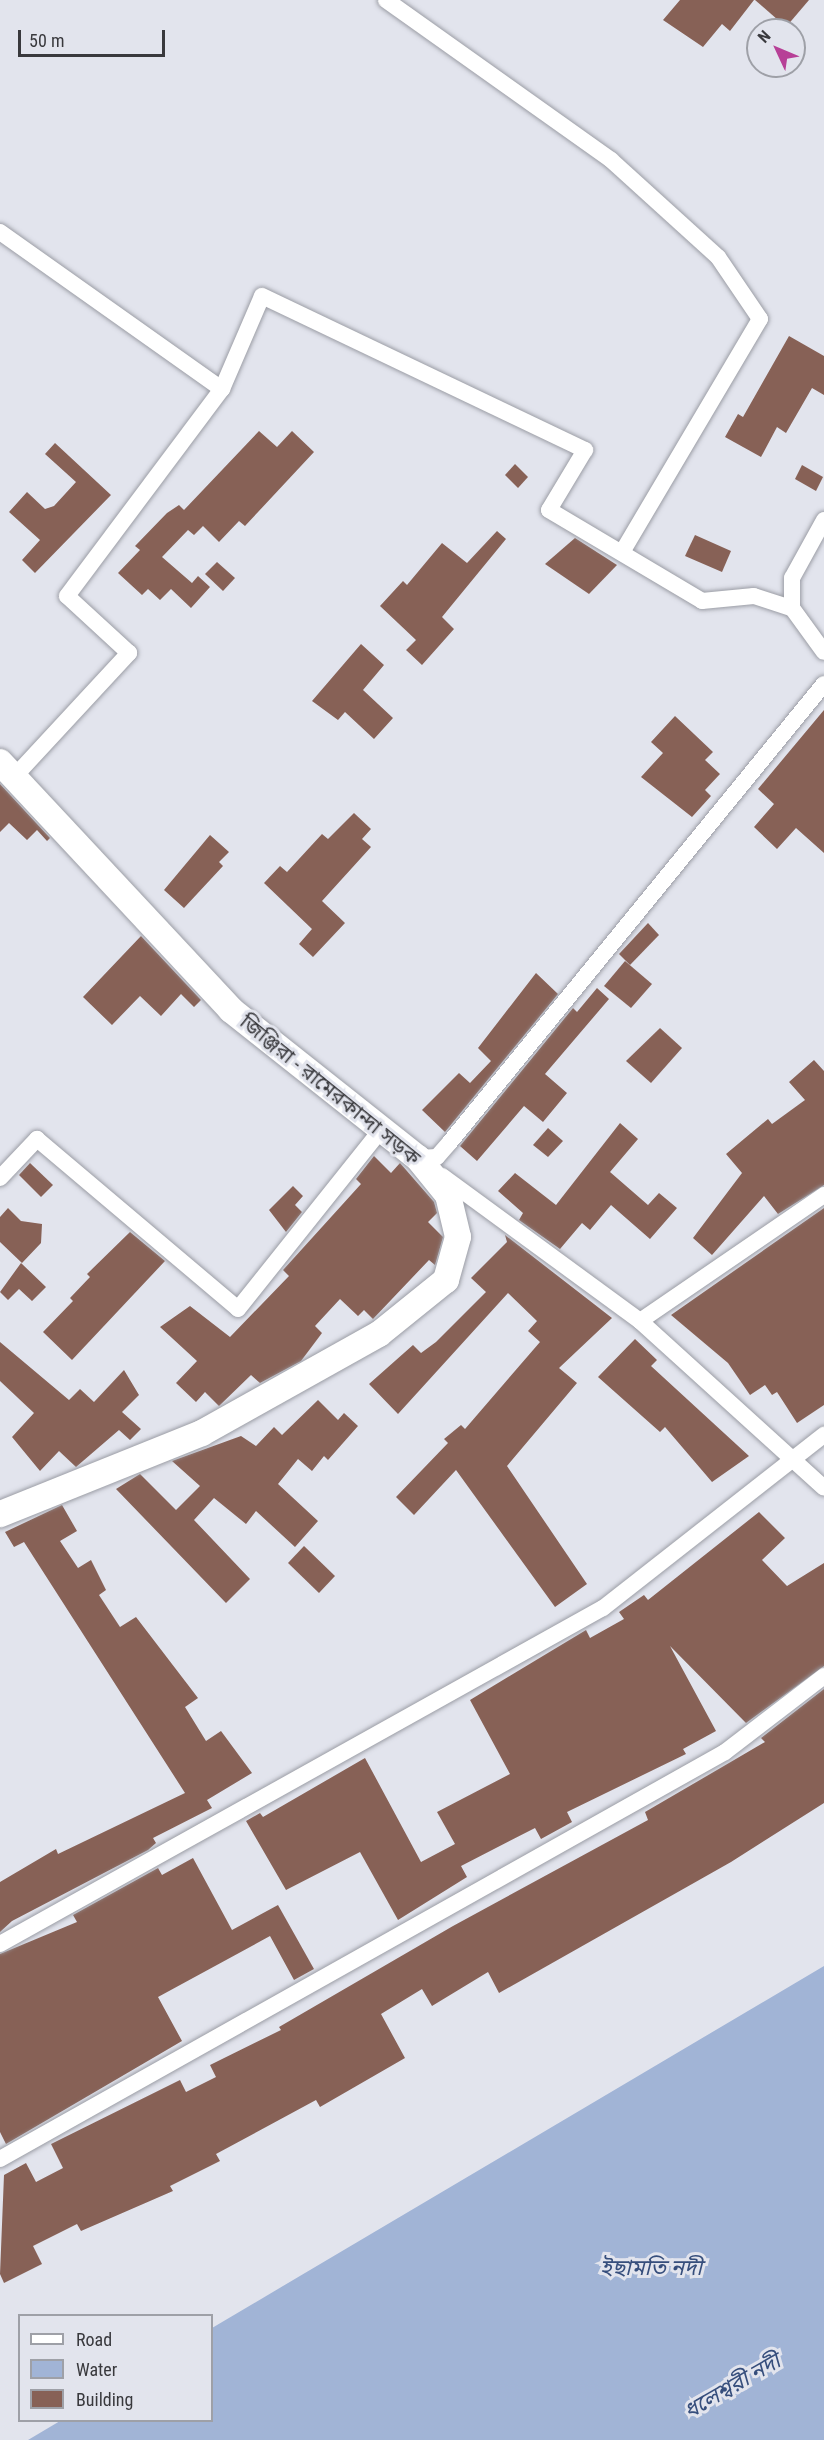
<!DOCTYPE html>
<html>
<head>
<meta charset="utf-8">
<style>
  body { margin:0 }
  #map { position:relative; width:824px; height:2440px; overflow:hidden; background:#e2e4ed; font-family:"Roboto Condensed","Noto Sans Bengali",sans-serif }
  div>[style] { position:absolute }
  .water>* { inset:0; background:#a1b4d6 }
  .building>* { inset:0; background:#876156 }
  .roads { filter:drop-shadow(0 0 2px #9b9da5) drop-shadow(0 0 2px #9b9da5) }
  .street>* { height:16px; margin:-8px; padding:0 8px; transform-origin:8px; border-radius:8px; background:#fff }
  .primary>* { height:26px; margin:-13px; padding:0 13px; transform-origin:13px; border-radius:13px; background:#fff }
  span { translate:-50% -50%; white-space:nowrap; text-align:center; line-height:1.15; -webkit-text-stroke:6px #e2e4ed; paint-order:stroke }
  .street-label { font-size:21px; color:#39393d }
  .water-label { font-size:22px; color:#364e7c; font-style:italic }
  .legend { position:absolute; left:18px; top:2314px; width:195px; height:108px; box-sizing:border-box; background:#e2e4ed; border:2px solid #9ea0a7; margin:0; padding:8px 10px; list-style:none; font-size:18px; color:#39393d }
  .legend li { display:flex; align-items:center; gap:12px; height:30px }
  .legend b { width:30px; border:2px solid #9ea0a7 }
  .north { position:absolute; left:746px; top:18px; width:60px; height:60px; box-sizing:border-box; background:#e2e4ed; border:2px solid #9ea0a7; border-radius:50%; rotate:314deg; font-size:16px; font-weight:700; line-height:24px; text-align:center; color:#39393d }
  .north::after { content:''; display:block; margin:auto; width:21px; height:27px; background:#b74097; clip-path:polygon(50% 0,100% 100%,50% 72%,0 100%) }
  .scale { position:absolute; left:18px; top:30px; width:147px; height:27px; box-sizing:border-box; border:3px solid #39393d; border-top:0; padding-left:8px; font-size:18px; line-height:21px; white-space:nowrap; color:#39393d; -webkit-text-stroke:4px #e2e4ed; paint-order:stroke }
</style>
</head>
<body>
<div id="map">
  <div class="water">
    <div style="clip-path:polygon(824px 1966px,824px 2440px,28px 2440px,60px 2421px,212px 2420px,212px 2328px)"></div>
  </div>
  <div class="building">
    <div style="clip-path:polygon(680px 0,754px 0,730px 31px,722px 24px,703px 47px,663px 20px)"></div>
    <div style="clip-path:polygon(755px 0,809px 0,786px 27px)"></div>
    <div style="clip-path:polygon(789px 336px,824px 356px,824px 395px,812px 388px,786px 433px,777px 427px,761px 457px,725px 437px,738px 414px,743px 417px)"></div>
    <div style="clip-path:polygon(259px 431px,277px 447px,292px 431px,314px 452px,245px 526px,239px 521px,219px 542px,203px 526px,194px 535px,188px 530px,162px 557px,192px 583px,198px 576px,210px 587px,191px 608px,171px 589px,160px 600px,148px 589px,142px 595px,118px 573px,140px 550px,135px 546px,167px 513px,179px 505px,184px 510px)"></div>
    <div style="clip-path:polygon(55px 443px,111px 495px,35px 573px,22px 560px,40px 540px,9px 512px,27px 492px,45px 509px,54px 506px,76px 482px,45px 454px)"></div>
    <div style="clip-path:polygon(515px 464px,528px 477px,518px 488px,505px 475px)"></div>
    <div style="clip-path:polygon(802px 465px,823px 477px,816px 491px,795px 479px)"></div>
    <div style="clip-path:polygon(497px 531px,506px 539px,442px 617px,454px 629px,422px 665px,406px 650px,416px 640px,380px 606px,403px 581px,407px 585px,442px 543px,467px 563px)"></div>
    <div style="clip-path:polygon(695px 535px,731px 551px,722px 572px,685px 556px)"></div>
    <div style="clip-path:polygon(575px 538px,617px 565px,589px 594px,545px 564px)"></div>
    <div style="clip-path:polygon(217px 562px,235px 578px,223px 591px,205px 574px)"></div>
    <div style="clip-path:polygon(361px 644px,384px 665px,363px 690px,393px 718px,374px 739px,345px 712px,338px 720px,312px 701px)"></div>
    <div style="clip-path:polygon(824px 710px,824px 853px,796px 828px,777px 849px,754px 827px,774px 804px,758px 789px)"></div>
    <div style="clip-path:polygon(675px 716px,713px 752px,705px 760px,720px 774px,705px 790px,711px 796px,692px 817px,641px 777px,663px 753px,651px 742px)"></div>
    <div style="clip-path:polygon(0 784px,50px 838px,47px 841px,37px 830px,27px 840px,9px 823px,0 832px)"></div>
    <div style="clip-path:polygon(354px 813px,371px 829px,362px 839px,371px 847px,322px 901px,345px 923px,313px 957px,299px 944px,312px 929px,264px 883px,280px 866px,287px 872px,322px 834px,328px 839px)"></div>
    <div style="clip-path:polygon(210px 835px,229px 852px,219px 862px,223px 866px,184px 908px,164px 890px)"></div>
    <div style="clip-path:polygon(648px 923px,659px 935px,630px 965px,619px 954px)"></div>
    <div style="clip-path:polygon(141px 936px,201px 1000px,194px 1007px,181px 994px,161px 1016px,140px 996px,112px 1025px,83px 997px)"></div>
    <div style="clip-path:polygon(625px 961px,652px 984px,631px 1008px,604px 986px)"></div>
    <div style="clip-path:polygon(536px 973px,558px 994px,445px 1132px,422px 1110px,459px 1073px,470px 1083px,491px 1061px,478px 1048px)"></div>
    <div style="clip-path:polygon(597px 988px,609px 999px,545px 1074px,567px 1093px,543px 1122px,524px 1106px,477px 1161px,460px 1146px,573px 1008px,577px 1012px)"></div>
    <div style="clip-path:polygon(660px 1028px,682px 1048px,651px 1083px,626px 1061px)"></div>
    <div style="clip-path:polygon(814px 1060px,824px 1071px,824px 1185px,778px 1214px,764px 1196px,712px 1255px,693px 1238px,742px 1173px,726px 1154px,768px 1119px,772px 1124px,805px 1100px,789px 1082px)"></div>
    <div style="clip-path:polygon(620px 1123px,638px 1139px,610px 1172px,648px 1205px,659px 1193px,677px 1208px,650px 1239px,611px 1205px,590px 1230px,582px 1223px,560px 1249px,519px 1220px,523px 1213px,498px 1191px,515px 1173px,556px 1205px)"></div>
    <div style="clip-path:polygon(548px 1128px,563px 1141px,548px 1157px,533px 1145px)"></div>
    <div style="clip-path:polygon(374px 1156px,391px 1173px,400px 1163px,434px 1202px,437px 1213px,428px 1222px,443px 1237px,435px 1265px,429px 1260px,373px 1319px,364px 1310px,358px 1316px,340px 1299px,315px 1326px,322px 1333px,301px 1361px,260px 1383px,251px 1375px,219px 1406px,205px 1392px,196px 1402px,176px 1383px,197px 1361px,160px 1327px,190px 1306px,230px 1337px,289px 1276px,283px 1270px,361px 1184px,356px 1179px)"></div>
    <div style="clip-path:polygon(30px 1163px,53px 1185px,41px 1197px,19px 1175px)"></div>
    <div style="clip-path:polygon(293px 1186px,303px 1196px,295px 1205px,302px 1212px,286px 1232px,269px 1210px)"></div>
    <div style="clip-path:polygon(8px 1208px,21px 1221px,42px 1224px,41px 1243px,22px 1263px,0 1242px,0 1217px)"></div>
    <div style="clip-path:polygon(824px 1208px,824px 1405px,797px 1423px,777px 1392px,772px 1395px,765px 1385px,750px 1395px,728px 1363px,671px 1315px)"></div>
    <div style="clip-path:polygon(130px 1232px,165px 1261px,72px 1360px,43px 1332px,73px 1301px,70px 1298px,90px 1277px,87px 1274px)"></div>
    <div style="clip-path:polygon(505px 1235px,612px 1318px,559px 1368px,577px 1383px,507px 1466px,587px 1584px,555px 1607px,456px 1470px,414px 1515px,396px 1497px,448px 1443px,444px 1439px,461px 1425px,465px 1429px,540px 1342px,528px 1331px,537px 1321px,508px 1293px,398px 1414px,369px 1384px,413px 1345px,421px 1353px,436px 1342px,486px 1292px,471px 1278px,507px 1242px)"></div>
    <div style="clip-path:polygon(21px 1263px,46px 1287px,32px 1301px,19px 1289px,8px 1300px,0 1292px)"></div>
    <div style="clip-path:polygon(635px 1339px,657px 1360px,651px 1366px,749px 1456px,712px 1482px,665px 1427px,660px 1432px,598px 1377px)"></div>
    <div style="clip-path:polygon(0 1342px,69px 1400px,80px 1389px,94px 1402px,124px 1370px,139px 1395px,122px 1412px,141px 1429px,130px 1440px,119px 1430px,76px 1467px,59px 1451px,40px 1471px,12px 1437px,34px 1413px,0 1381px)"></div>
    <div style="clip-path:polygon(318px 1400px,338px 1420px,344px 1413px,358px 1426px,328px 1460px,324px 1456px,312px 1471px,298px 1459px,278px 1484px,318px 1521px,295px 1547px,256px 1511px,246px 1524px,214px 1498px,194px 1520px,250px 1579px,226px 1603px,116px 1489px,140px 1474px,176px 1510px,200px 1486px,172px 1461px,241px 1436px,256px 1446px,274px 1427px,282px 1435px)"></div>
    <div style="clip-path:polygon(62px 1505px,77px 1531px,60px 1541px,78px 1568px,91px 1560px,106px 1590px,99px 1595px,120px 1627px,136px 1617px,198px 1698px,185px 1707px,206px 1741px,221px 1731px,252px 1773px,207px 1800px,212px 1808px,153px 1838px,156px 1843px,148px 1850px,12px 1921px,0 1932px,0 1882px,56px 1849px,58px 1854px,185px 1793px,24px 1542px,14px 1547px,5px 1532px)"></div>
    <div style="clip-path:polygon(759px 1512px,785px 1538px,762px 1560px,787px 1586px,824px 1563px,824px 1666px,746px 1723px,670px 1646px,716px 1731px,683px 1749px,686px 1754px,567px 1812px,572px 1822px,541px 1839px,535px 1828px,461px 1866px,467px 1877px,398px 1920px,360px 1852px,286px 1890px,246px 1821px,260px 1813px,263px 1817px,365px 1758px,421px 1862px,455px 1844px,437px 1812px,510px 1774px,470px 1700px,586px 1630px,590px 1638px,624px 1619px,619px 1612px,644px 1595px,648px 1600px)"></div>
    <div style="clip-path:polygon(304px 1546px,335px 1576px,319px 1593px,288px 1563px)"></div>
    <div style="clip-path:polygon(824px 1689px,824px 1803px,731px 1862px,499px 1993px,488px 1972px,432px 2006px,422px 1989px,381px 2014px,405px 2058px,320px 2107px,316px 2100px,216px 2154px,220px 2161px,170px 2186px,173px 2191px,81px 2231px,77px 2224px,33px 2246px,42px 2264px,4px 2283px,0 2274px,4px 2175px,26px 2163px,36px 2182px,63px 2168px,51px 2144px,180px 2080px,186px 2092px,216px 2077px,210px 2065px,281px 2030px,279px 2027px,453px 1926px,648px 1820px,645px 1812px,765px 1742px,761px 1738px)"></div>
    <div style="clip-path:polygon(193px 1858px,232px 1930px,278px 1905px,314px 1969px,294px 1980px,270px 1936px,158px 1997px,182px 2041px,6px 2144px,0 2132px,0 1954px,77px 1922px,73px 1915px,158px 1868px,162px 1875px)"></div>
  </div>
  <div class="roads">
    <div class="street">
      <div style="left:386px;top:0;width:276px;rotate:35.4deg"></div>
      <div style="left:611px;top:160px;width:144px;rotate:42.2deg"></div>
      <div style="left:718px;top:257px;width:75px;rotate:55.9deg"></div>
      <div style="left:760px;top:319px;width:269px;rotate:120.6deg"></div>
      <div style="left:0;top:232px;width:272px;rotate:35.3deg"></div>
      <div style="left:222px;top:389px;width:101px;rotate:-66.7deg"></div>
      <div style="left:262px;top:296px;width:358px;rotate:25.5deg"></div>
      <div style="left:585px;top:450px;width:70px;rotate:121deg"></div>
      <div style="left:549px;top:510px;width:178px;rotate:30.7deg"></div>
      <div style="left:702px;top:601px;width:52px;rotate:-5.5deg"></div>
      <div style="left:754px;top:596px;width:40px;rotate:18deg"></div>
      <div style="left:824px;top:520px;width:66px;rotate:118.9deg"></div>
      <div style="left:792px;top:578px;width:30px;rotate:90deg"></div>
      <div style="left:792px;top:608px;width:54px;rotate:54deg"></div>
      <div style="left:15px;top:776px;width:168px;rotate:-47.2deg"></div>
      <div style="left:129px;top:653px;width:84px;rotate:-137.4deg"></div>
      <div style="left:67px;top:596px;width:259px;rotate:-53.2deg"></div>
      <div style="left:421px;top:1161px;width:4px;rotate:-135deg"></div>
      <div style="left:418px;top:1158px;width:19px;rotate:-3deg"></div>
      <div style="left:437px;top:1157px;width:20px;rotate:-49deg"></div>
      <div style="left:450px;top:1142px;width:591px;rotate:-50.77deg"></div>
      <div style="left:442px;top:1176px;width:245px;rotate:36.2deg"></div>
      <div style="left:640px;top:1321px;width:248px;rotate:42.2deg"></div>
      <div style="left:0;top:1178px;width:54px;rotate:-46.5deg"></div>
      <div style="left:37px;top:1139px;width:263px;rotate:40.2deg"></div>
      <div style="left:238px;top:1309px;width:229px;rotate:-51.4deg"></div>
      <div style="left:640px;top:1321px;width:223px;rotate:-34.4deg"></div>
      <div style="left:0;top:1944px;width:690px;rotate:-29.13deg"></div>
      <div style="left:603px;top:1608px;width:281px;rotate:-38.1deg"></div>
      <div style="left:0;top:2159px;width:831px;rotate:-29.31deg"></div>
      <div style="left:725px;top:1752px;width:125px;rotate:-37.5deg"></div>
    </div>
    <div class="primary">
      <div style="left:0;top:762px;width:339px;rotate:47deg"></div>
      <div style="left:231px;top:1010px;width:238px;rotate:38.4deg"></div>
      <div style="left:418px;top:1158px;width:48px;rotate:51deg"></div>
      <div style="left:448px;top:1195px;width:43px;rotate:76.6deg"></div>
      <div style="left:458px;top:1237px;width:45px;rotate:105.6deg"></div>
      <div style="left:446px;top:1280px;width:86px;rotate:141.1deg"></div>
      <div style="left:379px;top:1334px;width:203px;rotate:150.8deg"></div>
      <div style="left:202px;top:1433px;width:218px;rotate:158.1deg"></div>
    </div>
  </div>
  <div class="street-label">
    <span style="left:330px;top:1090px;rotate:39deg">জিঞ্জিরা - রামেরকান্দা সড়ক</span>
  </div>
  <div class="water-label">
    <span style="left:651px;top:2268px">ইছামতি নদী</span>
    <span style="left:732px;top:2386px;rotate:-30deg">ধলেশ্বরী নদী</span>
  </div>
  <ul class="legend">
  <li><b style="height:8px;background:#fff"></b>Road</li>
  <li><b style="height:16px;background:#a1b4d6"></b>Water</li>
  <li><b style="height:16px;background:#876156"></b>Building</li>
  </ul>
  <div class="north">N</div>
  <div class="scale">50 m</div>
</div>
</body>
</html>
